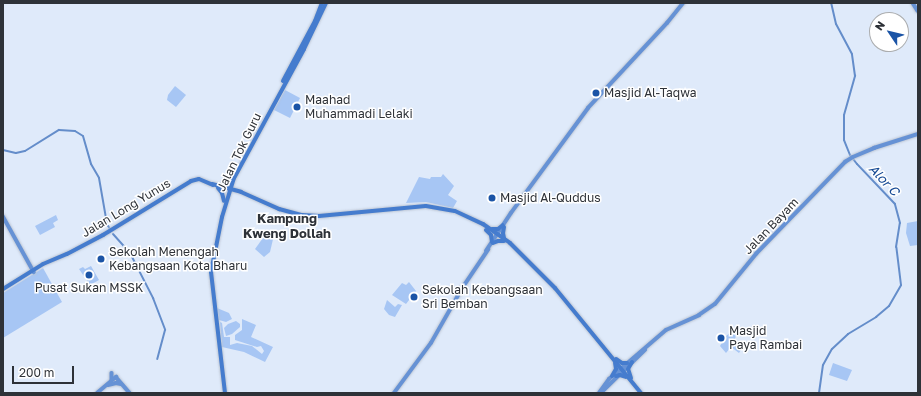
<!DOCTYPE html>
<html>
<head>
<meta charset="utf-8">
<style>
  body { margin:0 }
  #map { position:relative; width:921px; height:396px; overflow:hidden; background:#dfeafa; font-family:"Golos Text",sans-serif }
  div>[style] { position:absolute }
  .green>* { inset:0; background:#a7c6f4 }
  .canal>* { height:2px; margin:-1px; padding:0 1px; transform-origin:1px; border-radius:1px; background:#648dca }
  .roads { filter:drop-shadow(0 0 1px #bcc5d3) drop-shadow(0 0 1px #bcc5d3) }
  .secondary>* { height:3.5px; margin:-1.75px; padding:0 1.75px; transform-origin:1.75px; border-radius:1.75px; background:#6692d5 }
  .primary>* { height:4px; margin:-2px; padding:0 2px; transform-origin:2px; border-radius:2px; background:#457cce }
  .dots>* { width:11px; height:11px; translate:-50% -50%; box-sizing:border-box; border:2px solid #fff; border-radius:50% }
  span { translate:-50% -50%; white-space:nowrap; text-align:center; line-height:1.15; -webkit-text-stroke:3px #fff; paint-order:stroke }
  .poi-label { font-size:12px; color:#2e3238 }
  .left { translate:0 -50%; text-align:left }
  .street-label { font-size:12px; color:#2e3238 }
  .water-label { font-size:13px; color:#164a94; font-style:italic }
  .neighbourhood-label { font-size:13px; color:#2e3238; font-weight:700 }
  .frame { position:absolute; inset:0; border:4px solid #2e3238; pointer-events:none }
  .north { position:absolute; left:869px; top:12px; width:40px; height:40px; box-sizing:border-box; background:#fff; border:1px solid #abadaf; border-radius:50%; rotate:305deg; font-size:11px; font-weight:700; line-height:16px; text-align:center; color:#2e3238 }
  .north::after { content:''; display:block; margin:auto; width:14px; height:18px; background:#1b54a6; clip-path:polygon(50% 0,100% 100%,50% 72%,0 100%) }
  .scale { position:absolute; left:12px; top:366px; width:62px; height:18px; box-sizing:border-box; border:2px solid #2e3238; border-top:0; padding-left:5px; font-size:12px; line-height:14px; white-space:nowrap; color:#2e3238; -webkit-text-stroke:3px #fff; paint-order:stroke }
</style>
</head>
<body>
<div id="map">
  <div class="green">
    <div style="clip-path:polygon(175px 86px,186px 95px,176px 107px,167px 100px,168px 95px)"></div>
    <div style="clip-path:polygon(285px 90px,300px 98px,290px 118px,274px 110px)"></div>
    <div style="clip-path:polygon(443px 174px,454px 186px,448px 195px,457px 201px,453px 208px,426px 202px,406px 203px,419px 177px,430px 179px,431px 177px,441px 177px)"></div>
    <div style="clip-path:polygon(56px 215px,58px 220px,53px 223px,55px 227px,40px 235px,35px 226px)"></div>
    <div style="clip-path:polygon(918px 221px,918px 245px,910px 246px,906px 233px,907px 223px)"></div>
    <div style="clip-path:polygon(268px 231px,274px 235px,270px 252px,264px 257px,255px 249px)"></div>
    <div style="clip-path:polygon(91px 266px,99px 280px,90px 285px,79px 269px,83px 267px,85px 269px)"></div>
    <div style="clip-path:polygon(43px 268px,62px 302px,3px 338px,3px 293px)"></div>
    <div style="clip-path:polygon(409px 282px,416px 291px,406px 304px,392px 295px,402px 283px,406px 285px)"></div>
    <div style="clip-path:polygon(387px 300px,395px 307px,398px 304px,402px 305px,395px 317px,389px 315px,384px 309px)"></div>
    <div style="clip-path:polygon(217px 308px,229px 313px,232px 319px,226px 322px,219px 320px)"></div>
    <div style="clip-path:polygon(242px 319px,256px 325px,251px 337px,273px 347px,265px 362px,244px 352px,222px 347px,220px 322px,222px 323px,224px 337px,230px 337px,230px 345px,237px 343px,252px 346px,262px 354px,264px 351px,261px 346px,257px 347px,235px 340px,235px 335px,242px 330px)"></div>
    <div style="clip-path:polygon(236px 321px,240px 324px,240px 327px,232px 334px,226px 336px,224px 328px,228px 324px)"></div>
    <div style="clip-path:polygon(735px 328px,740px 330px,734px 340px,744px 345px,739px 353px,731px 347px,726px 353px,720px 346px,725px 337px)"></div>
    <div style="clip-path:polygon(833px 363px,852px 370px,847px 381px,829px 375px)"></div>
  </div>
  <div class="canal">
    <div style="left:3px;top:150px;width:13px;rotate:13deg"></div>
    <div style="left:16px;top:153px;width:9px;rotate:-13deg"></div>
    <div style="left:25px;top:151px;width:40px;rotate:-32deg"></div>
    <div style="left:59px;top:130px;width:16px;rotate:4deg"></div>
    <div style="left:75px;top:131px;width:9px;rotate:32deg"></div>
    <div style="left:83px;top:136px;width:29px;rotate:74deg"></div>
    <div style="left:91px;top:164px;width:16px;rotate:60deg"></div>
    <div style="left:99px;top:178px;width:47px;rotate:80.1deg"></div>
    <div style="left:107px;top:224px;width:6px;rotate:59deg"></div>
    <div style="left:113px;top:234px;width:25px;rotate:48deg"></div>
    <div style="left:130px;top:253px;width:51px;rotate:62.9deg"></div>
    <div style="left:153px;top:298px;width:34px;rotate:69deg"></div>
    <div style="left:165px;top:330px;width:30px;rotate:105deg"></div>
    <div style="left:819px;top:393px;width:28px;rotate:-82deg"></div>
    <div style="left:823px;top:365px;width:18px;rotate:-61deg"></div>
    <div style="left:832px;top:349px;width:22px;rotate:-43deg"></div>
    <div style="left:848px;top:334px;width:33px;rotate:-31deg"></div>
    <div style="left:876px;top:317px;width:17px;rotate:-40deg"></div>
    <div style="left:889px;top:306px;width:24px;rotate:-60deg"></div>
    <div style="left:901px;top:285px;width:38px;rotate:-97deg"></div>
    <div style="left:896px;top:247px;width:24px;rotate:-81deg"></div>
    <div style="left:900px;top:223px;width:20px;rotate:-105deg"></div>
    <div style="left:895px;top:204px;width:55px;rotate:-133.5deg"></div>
    <div style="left:857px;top:164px;width:11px;rotate:-128deg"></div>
    <div style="left:850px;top:155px;width:16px;rotate:-112deg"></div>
    <div style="left:844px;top:140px;width:25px;rotate:-90deg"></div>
    <div style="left:844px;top:115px;width:41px;rotate:-74.2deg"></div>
    <div style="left:855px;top:76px;width:22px;rotate:-98deg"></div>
    <div style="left:852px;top:54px;width:34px;rotate:-118deg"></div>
    <div style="left:836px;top:24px;width:22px;rotate:-103deg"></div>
  </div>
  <div class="roads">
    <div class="secondary">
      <div style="left:913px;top:3px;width:9px;rotate:58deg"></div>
      <div style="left:3px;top:216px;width:64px;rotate:61deg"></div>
      <div style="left:486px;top:251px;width:45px;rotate:-56.7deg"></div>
      <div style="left:511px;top:213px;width:130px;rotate:-53.7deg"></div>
      <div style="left:588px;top:108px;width:116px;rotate:-47.1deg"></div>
      <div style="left:667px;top:23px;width:26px;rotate:-51deg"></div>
      <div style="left:112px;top:373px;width:7px;rotate:90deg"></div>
      <div style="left:108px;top:385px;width:8px;rotate:-14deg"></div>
      <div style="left:116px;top:383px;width:5px;rotate:11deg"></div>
      <div style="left:602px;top:392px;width:60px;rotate:-44.3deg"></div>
      <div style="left:97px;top:393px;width:25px;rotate:-40deg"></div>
      <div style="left:116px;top:377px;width:21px;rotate:49deg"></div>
      <div style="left:394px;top:393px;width:62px;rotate:-53.5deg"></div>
      <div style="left:431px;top:343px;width:64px;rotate:-60.3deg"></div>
      <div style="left:463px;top:287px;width:45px;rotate:-56deg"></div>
      <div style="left:599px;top:393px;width:17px;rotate:-54deg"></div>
      <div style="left:609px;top:379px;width:75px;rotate:-40.7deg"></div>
      <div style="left:666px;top:330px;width:36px;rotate:-24deg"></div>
      <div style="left:699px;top:315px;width:19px;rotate:-35deg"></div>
      <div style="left:715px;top:304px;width:65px;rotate:-50.6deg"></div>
      <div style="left:756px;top:254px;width:128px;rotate:-45.9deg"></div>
      <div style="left:845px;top:162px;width:9px;rotate:-32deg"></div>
      <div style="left:853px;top:157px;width:23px;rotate:-23deg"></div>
      <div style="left:874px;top:148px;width:46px;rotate:-17.7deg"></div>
    </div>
    <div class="primary">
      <div style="left:283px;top:81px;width:68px;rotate:-61.9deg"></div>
      <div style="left:315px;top:21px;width:19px;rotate:-69deg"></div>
      <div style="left:212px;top:184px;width:30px;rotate:15deg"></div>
      <div style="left:241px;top:192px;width:42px;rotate:24.1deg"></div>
      <div style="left:279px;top:209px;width:24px;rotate:15deg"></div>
      <div style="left:302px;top:215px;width:17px;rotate:3deg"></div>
      <div style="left:319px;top:216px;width:107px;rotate:-5.3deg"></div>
      <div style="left:426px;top:206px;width:29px;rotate:10deg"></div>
      <div style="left:455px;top:211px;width:31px;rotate:25deg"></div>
      <div style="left:483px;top:224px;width:33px;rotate:35deg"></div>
      <div style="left:510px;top:243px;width:64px;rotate:45deg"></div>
      <div style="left:555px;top:288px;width:136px;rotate:50.7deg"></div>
      <div style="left:220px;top:186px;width:7px;rotate:-16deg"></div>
      <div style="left:227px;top:184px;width:6px;rotate:-51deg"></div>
      <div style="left:218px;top:188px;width:6px;rotate:51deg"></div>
      <div style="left:222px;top:193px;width:8px;rotate:76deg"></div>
      <div style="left:504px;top:227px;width:6px;rotate:99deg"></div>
      <div style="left:503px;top:233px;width:5px;rotate:79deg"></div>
      <div style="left:492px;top:229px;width:6px"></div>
      <div style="left:498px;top:229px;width:6px;rotate:-39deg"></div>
      <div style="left:486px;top:230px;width:7px;rotate:45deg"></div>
      <div style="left:491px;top:235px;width:7px;rotate:82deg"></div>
      <div style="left:493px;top:243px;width:5px;rotate:-22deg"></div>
      <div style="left:498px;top:241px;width:6px"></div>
      <div style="left:3px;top:289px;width:47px;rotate:-32deg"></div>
      <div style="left:43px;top:264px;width:26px;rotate:-23deg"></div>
      <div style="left:67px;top:254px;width:41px;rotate:-27.8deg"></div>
      <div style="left:103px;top:235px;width:103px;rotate:-31.5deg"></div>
      <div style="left:191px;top:181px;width:8px;rotate:-14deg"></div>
      <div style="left:199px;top:179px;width:15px;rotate:23deg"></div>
      <div style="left:616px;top:359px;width:7px;rotate:34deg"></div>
      <div style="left:622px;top:363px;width:5px"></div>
      <div style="left:612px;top:376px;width:8px;rotate:-60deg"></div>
      <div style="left:616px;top:369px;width:6px;rotate:-99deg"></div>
      <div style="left:616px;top:376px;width:4px;rotate:-14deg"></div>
      <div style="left:620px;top:375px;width:6px;rotate:18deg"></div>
      <div style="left:631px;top:378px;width:9px;rotate:-108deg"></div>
      <div style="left:628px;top:369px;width:8px;rotate:-60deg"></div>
      <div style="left:225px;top:393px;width:122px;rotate:-96.6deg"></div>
      <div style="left:211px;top:272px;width:56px;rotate:-78.7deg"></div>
      <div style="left:222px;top:217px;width:39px;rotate:-73deg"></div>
      <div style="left:233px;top:180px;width:149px;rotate:-61.5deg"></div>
      <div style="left:304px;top:49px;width:51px;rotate:-64.4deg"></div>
    </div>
  </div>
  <div class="dots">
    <div style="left:596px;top:93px;background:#1b54a6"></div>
    <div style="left:297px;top:107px;background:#1b54a6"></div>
    <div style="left:492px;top:198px;background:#1b54a6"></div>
    <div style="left:101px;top:259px;background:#1b54a6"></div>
    <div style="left:89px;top:275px;background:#1b54a6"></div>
    <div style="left:414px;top:297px;background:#1b54a6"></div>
    <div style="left:721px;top:338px;background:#1b54a6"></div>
  </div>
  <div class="poi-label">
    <span class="left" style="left:604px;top:93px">Masjid Al-Taqwa</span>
    <span class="left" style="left:305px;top:107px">Maahad<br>Muhammadi Lelaki</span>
    <span class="left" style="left:500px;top:198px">Masjid Al-Quddus</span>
    <span class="left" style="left:109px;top:259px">Sekolah Menengah<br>Kebangsaan Kota Bharu</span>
    <span style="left:89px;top:288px">Pusat Sukan MSSK</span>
    <span class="left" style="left:422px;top:297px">Sekolah Kebangsaan<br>Sri Bemban</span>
    <span class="left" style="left:729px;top:338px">Masjid<br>Paya Rambai</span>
  </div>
  <div class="street-label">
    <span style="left:239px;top:152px;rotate:-64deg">Jalan Tok Guru</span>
    <span style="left:126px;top:208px;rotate:-31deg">Jalan Long Yunus</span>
    <span style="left:771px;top:226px;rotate:-46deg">Jalan Bayam</span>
  </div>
  <div class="water-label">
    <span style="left:884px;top:180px;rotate:47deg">Alor C</span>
  </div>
  <div class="neighbourhood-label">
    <span style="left:287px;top:226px">Kampung<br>Kweng Dollah</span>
  </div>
  <div class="frame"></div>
  <div class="north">N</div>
  <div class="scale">200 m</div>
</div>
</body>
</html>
